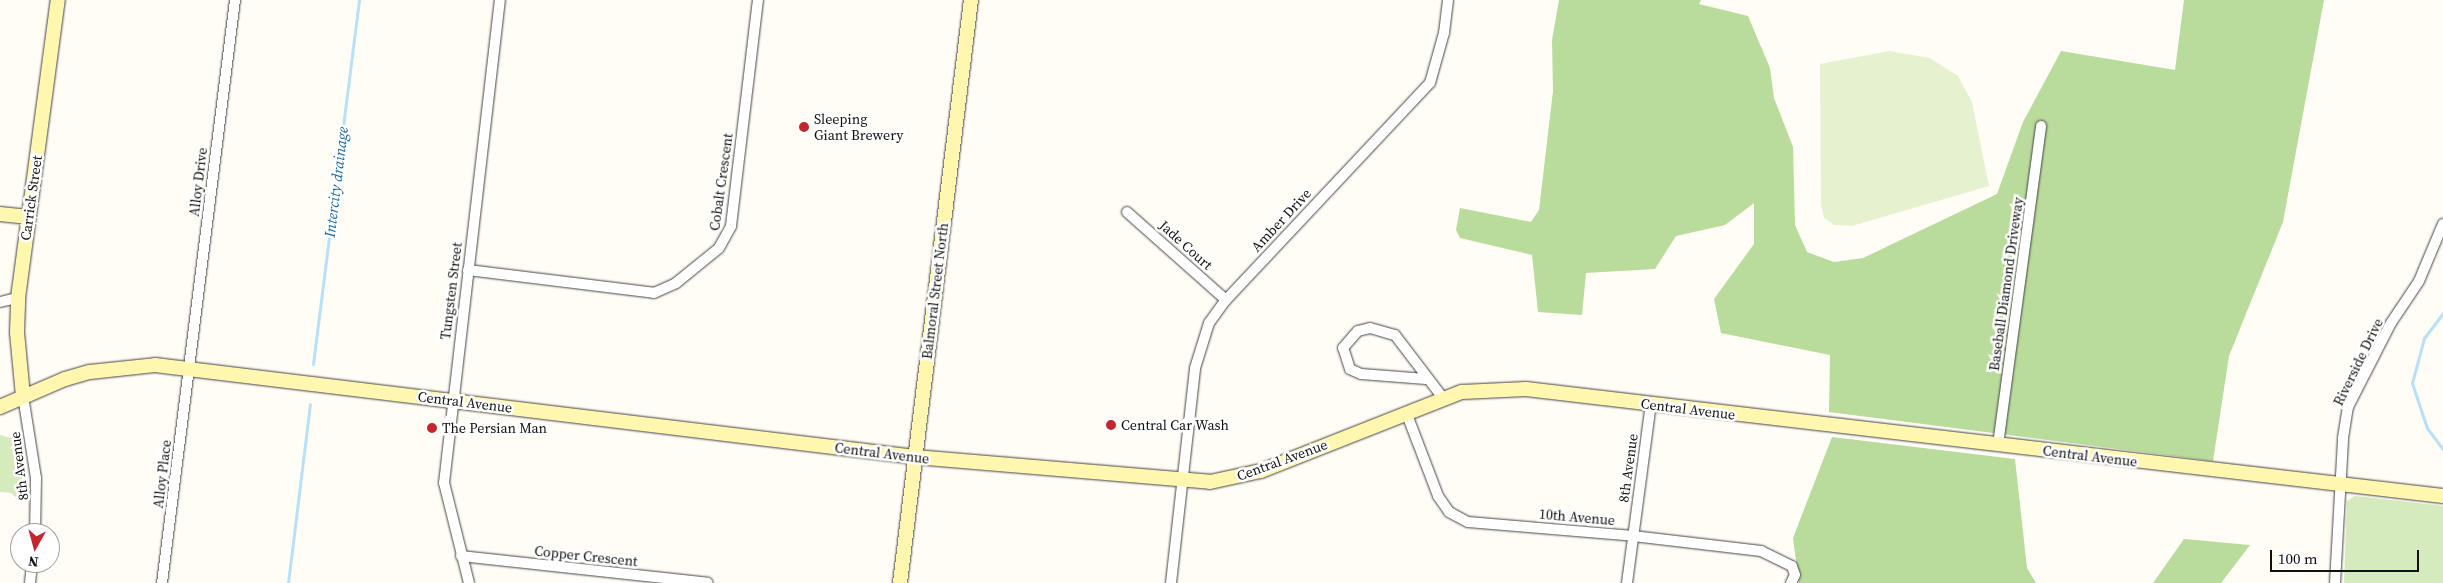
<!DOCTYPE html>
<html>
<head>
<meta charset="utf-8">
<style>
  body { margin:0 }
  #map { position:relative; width:2443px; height:583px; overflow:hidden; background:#fffdf5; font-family:"Source Serif 4",serif }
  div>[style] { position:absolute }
  .green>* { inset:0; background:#d5ebbd }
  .forest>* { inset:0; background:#b9dc9c }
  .pitch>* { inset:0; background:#e6f2cf }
  .stream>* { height:3px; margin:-1.5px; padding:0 1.5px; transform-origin:1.5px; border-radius:1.5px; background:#b9e0f7 }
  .roads { filter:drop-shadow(0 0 1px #444) drop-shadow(0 0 1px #444) }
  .street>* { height:10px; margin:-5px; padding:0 5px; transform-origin:5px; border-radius:5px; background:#fff }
  .secondary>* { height:14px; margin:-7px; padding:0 7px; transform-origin:7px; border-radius:7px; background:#fff6b0 }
  .dots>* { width:14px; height:14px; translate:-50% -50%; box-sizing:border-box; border:2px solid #fff; border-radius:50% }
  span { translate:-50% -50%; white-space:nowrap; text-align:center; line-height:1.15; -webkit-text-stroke:5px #fff; paint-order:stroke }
  .poi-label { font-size:14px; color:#111 }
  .left { translate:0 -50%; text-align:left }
  .street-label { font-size:14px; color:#111 }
  .water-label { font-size:15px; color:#1768a6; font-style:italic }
  .north { position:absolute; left:10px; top:523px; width:50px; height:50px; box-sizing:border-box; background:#fff; border:1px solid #a0a0a0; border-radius:50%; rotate:187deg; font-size:14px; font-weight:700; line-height:20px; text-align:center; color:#111 }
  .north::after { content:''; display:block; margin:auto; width:18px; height:22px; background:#c4262e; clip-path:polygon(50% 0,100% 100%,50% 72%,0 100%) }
  .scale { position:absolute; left:2270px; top:550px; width:149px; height:22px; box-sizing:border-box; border:2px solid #111; border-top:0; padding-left:6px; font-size:15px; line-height:18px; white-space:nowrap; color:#111; -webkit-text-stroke:4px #fff; paint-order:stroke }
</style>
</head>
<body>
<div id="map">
  <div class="green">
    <div style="clip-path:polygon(0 435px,14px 439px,20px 449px,26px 500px,21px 502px,11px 493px,0 492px)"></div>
    <div style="clip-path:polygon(2355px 496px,2443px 506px,2443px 583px,2344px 583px,2347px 501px)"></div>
  </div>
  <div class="forest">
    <div style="clip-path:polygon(1559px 0,1701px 0,1699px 4px,1748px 16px,1770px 68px,1774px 98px,1793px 147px,1795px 225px,1807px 252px,1834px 262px,1863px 258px,1997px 194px,2023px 122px,2061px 51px,2175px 70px,2184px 0,2324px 0,2283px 222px,2229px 356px,2213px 461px,1829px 412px,1830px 355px,1721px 333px,1714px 299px,1754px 244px,1754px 203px,1725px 225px,1676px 236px,1655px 269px,1586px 273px,1582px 315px,1538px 312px,1532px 255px,1460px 238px,1456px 230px,1460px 208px,1531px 222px,1539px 210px,1553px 91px,1552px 40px)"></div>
    <div style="clip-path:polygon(1832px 437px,2015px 459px,2027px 568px,2036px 583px,1799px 583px,1793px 538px)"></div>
    <div style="clip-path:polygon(2184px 539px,2250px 545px,2221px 583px,2153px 583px)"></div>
  </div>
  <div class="pitch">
    <div style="clip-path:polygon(1889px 51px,1930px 58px,1958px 76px,1972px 102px,1989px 186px,1852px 226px,1834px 225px,1824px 218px,1821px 205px,1820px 64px)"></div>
  </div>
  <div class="stream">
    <div style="left:2443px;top:313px;width:31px;rotate:127deg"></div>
    <div style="left:2424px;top:338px;width:47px;rotate:104.9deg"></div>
    <div style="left:2412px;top:383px;width:47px;rotate:71.6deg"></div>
    <div style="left:2427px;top:428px;width:26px;rotate:53deg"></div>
    <div style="left:313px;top:364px;width:367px;rotate:-82.8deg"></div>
    <div style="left:288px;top:583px;width:180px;rotate:-83deg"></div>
  </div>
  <div class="roads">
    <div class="street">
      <div style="left:1127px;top:212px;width:132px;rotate:41.6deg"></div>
      <div style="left:468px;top:270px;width:187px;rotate:7deg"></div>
      <div style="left:654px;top:293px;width:24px;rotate:-24deg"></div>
      <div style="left:676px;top:283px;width:55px;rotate:-39.1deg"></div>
      <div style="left:719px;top:248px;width:25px;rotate:-61deg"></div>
      <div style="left:731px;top:226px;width:228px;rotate:-83.2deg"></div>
      <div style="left:0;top:302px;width:18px;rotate:-13deg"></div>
      <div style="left:1426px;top:379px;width:65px;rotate:-175.6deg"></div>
      <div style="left:1361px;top:374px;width:12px;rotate:-156deg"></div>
      <div style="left:1350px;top:369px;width:22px;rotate:-108deg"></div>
      <div style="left:1343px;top:348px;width:23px;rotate:-49deg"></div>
      <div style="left:1358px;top:331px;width:12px;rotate:-14deg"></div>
      <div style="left:1370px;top:328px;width:26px;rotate:16deg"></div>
      <div style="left:1395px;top:335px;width:79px;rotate:52.7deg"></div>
      <div style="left:23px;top:396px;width:83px;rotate:81deg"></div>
      <div style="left:36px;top:478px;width:55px;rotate:91deg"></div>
      <div style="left:1406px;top:412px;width:90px;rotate:69.1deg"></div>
      <div style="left:1438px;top:496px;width:19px;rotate:55deg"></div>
      <div style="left:1449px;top:512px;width:21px;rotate:28deg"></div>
      <div style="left:1468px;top:522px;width:166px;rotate:4.8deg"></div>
      <div style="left:1633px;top:536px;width:129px;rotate:6.7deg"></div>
      <div style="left:1761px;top:551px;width:34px;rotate:26deg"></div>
      <div style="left:1792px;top:566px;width:9px;rotate:72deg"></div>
      <div style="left:1795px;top:575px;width:9px;rotate:117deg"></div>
      <div style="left:1998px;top:445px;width:322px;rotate:-82.3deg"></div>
      <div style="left:461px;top:556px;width:248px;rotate:6.2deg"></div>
      <div style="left:30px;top:583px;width:20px;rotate:-84deg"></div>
      <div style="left:162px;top:583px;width:588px;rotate:-82.86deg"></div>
      <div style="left:469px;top:583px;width:103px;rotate:-104deg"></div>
      <div style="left:444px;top:483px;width:486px;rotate:-83.4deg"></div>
      <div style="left:1171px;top:583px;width:216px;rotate:-83.6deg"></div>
      <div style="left:1195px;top:368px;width:47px;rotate:-72.7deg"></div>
      <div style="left:1209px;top:323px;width:29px;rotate:-54deg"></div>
      <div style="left:1226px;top:300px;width:298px;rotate:-46.8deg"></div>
      <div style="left:1430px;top:83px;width:52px;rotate:-74.4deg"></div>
      <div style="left:1444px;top:33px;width:33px;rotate:-83deg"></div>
      <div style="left:1627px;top:583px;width:181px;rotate:-82.4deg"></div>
      <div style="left:2335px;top:583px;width:145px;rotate:-86.8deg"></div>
      <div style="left:2343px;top:438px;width:31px;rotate:-81deg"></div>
      <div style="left:2348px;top:407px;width:94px;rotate:-62.9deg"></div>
      <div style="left:2391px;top:323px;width:50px;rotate:-56.3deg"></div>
      <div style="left:2419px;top:281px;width:62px;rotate:-67.2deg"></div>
    </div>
    <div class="secondary">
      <div style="left:0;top:214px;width:29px;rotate:6deg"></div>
      <div style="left:23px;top:396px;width:63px;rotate:-95.4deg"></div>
      <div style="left:17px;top:333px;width:35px;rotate:-88deg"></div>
      <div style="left:18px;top:298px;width:301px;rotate:-82.4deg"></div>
      <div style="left:0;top:407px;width:71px;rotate:-23.3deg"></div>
      <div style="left:65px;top:379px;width:26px;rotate:-16deg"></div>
      <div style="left:90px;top:372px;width:65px;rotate:-6.1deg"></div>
      <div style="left:155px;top:365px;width:766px;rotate:6.9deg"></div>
      <div style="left:915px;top:457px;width:296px;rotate:4.8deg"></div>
      <div style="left:1210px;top:482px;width:52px;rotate:-12.2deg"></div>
      <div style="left:1261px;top:471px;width:216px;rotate:-21.5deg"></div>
      <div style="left:1462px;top:392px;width:64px;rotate:-2.7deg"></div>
      <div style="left:1526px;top:389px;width:923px;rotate:6.66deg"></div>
      <div style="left:900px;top:583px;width:587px;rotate:-83.06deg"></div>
    </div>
  </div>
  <div class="dots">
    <div style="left:804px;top:127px;background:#c4262e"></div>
    <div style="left:1111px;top:425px;background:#c4262e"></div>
    <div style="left:432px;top:428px;background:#c4262e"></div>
  </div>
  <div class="poi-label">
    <span class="left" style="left:814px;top:127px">Sleeping<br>Giant Brewery</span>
    <span class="left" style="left:1121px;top:425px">Central Car Wash</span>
    <span class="left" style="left:442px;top:428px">The Persian Man</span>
  </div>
  <div class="street-label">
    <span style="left:198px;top:182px;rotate:-83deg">Alloy Drive</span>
    <span style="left:721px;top:182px;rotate:-82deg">Cobalt Crescent</span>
    <span style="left:31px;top:198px;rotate:-82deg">Carrick Street</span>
    <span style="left:1281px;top:220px;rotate:-47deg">Amber Drive</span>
    <span style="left:1186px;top:245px;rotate:42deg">Jade Court</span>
    <span style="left:2006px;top:284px;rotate:-82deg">Baseball Diamond Driveway</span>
    <span style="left:451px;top:291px;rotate:-83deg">Tungsten Street</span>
    <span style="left:935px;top:291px;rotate:-83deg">Balmoral Street North</span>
    <span style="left:2358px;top:362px;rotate:-64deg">Riverside Drive</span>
    <span style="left:465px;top:402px;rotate:7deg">Central Avenue</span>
    <span style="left:1688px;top:409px;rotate:7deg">Central Avenue</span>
    <span style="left:882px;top:453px;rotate:7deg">Central Avenue</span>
    <span style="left:2090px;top:456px;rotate:7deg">Central Avenue</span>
    <span style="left:1282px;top:460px;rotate:-20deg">Central Avenue</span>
    <span style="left:19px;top:466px;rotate:-97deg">8th Avenue</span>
    <span style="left:1628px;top:468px;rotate:-82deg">8th Avenue</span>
    <span style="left:162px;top:474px;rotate:-83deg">Alloy Place</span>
    <span style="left:1577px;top:517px;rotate:5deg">10th Avenue</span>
    <span style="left:586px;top:556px;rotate:6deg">Copper Crescent</span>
  </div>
  <div class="water-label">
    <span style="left:336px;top:182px;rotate:-83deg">Intercity drainage</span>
  </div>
  <div class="north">N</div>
  <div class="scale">100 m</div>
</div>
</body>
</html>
